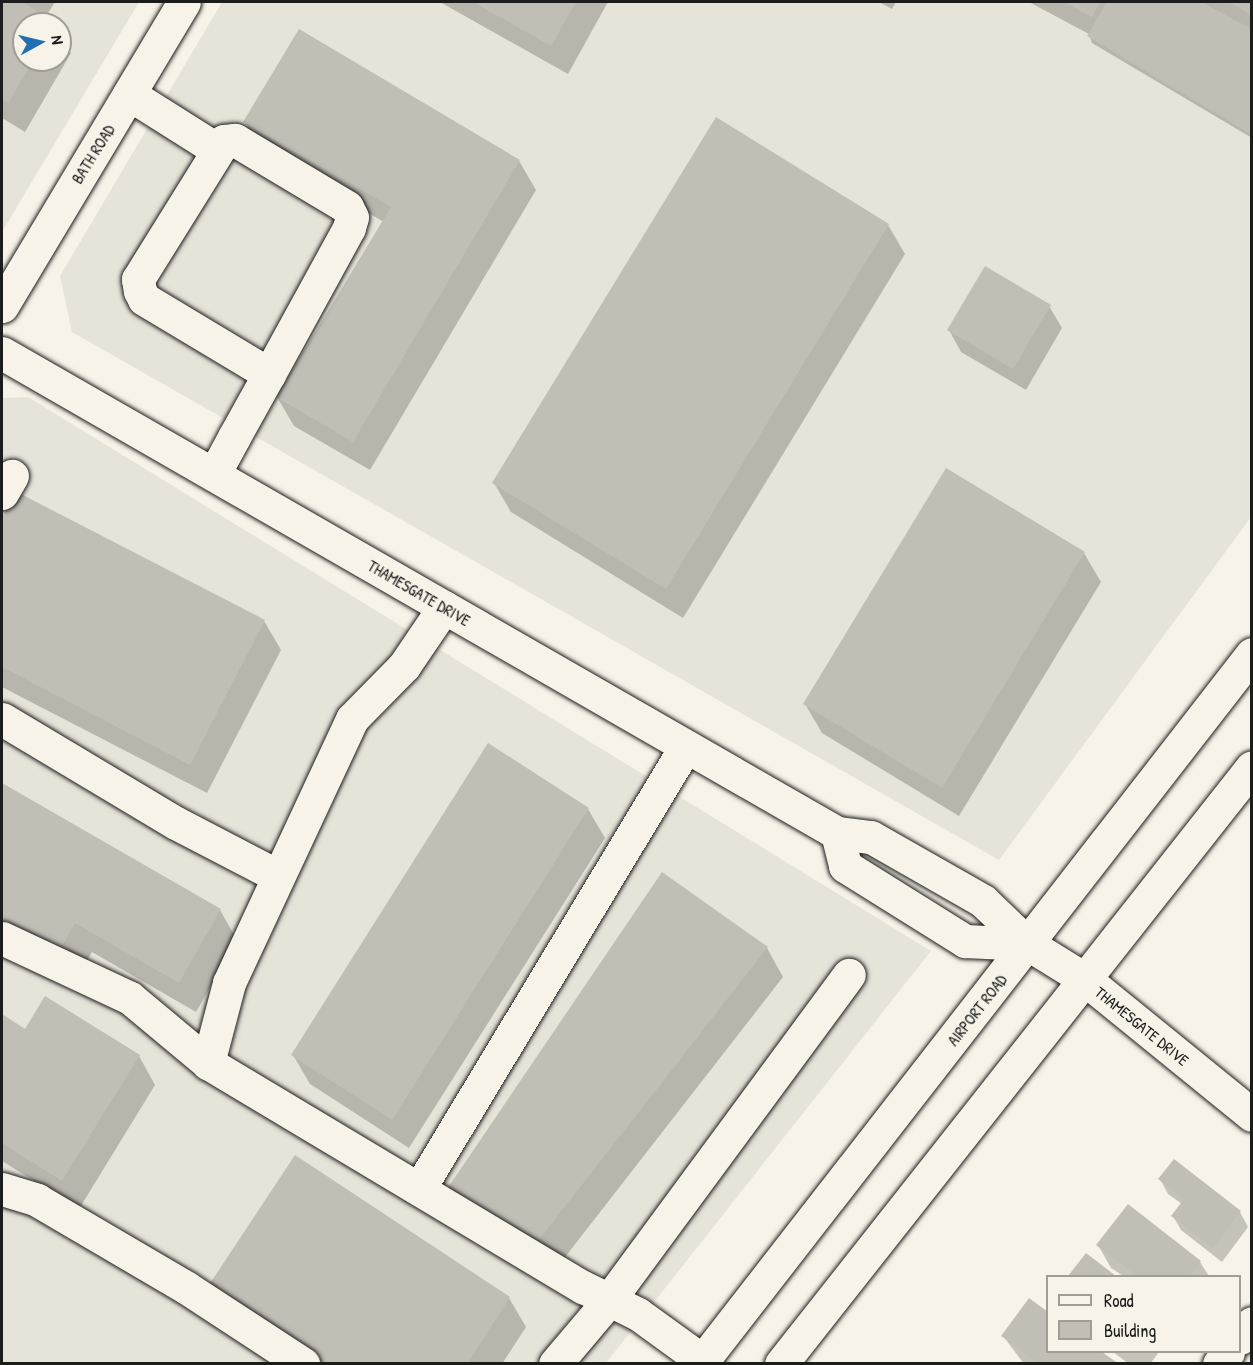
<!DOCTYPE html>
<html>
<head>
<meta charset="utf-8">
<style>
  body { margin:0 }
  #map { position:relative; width:1253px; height:1365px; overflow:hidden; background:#f7f3e8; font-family:"Patrick Hand",sans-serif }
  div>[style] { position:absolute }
  .built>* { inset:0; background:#e6e3d9 }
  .shadow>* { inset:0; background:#0003 }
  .building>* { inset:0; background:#c0beb5 }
  .roads { filter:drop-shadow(0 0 2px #1c1c1c) drop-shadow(0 0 2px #1c1c1c) }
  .minor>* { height:33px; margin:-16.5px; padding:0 16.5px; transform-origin:16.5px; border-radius:16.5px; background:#f7f3e8 }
  .major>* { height:33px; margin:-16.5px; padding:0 16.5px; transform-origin:16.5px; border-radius:16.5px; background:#f7f3e8 }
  span { translate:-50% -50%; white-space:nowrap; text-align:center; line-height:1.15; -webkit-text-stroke:5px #f7f3e8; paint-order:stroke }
  .street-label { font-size:16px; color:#1c1c1c }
  .frame { position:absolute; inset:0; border:3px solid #1c1c1c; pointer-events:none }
  .legend { position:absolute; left:1046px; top:1275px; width:195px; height:78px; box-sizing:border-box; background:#f7f3e8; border:2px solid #9f9d96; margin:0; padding:8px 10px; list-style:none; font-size:18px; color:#1c1c1c }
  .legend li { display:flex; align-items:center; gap:12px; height:30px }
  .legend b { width:30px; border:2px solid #9f9d96 }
  .north { position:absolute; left:12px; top:12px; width:60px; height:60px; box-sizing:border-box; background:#f7f3e8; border:2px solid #9f9d96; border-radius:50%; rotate:82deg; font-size:16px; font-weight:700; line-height:24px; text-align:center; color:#1c1c1c }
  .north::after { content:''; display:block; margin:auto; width:21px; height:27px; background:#1f6fb2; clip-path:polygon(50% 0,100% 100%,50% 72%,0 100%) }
</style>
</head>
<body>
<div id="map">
  <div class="built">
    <div style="clip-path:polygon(evenodd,2px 2px,139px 2px,2px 232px,2px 2px,24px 24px,60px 24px,60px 60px,24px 60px,24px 24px)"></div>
    <div style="clip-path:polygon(222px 2px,1251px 2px,1251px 517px,999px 860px,72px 332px,60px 276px)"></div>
    <div style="clip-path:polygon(28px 397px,931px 951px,606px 1363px,2px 1363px,2px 398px)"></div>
  </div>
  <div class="shadow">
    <div style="clip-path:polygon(2px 2px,55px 2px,45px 18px,54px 24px,24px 24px,24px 60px,60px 60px,60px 34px,71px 53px,25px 132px,2px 118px)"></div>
    <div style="clip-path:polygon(440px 2px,608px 2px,568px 74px)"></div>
    <div style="clip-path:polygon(879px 2px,896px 2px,892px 9px)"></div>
    <div style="clip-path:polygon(1029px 2px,1252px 2px,1252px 138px,1092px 43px,1089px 34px)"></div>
    <div style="clip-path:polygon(245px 122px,519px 161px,536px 190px,370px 470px,294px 426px,277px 397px,384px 222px,262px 151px)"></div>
    <div style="clip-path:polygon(888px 225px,905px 254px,683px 618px,511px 512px,494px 483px)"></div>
    <div style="clip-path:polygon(1049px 306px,1062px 328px,1026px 390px,961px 352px,949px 330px)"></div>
    <div style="clip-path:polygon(16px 493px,264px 621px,281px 650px,207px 793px,2px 687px,2px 521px)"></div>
    <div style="clip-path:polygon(1084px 553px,1101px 582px,959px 816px,822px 733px,805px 704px)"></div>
    <div style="clip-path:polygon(2px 785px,220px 910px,237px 940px,196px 1012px,92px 952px,74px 983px,2px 941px)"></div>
    <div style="clip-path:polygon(588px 809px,605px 838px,409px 1148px,310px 1084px,293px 1055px)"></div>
    <div style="clip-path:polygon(767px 948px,783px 977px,555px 1270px,447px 1192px)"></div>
    <div style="clip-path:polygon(2px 1016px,26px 1031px,139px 1056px,155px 1085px,79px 1209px,2px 1161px)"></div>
    <div style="clip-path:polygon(295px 1157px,509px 1298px,526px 1327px,502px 1364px,303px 1364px)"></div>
    <div style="clip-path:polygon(1174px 1161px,1240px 1212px,1248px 1227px,1222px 1262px,1181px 1230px,1173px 1216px,1182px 1204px,1168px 1194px,1160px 1179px)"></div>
    <div style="clip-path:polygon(1098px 1245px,1200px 1262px,1209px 1276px,1123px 1276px,1111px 1268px)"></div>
    <div style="clip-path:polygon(1086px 1255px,1114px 1276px,1070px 1276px)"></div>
    <div style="clip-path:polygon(1003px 1336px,1048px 1352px,1100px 1352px,1116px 1364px,1024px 1364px)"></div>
    <div style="clip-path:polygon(1113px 1352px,1159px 1352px,1150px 1364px,1129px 1364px)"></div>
  </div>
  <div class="building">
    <div style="clip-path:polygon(2px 2px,22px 2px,55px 22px,24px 24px,24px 60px,34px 60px,8px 103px,2px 99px)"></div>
    <div style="clip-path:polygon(473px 2px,576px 2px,551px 46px)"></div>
    <div style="clip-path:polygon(1064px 2px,1100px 2px,1092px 17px)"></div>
    <div style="clip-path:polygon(1107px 2px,1201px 2px,1252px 29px,1252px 135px,1087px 36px)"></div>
    <div style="clip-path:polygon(1228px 2px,1252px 2px,1252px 16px,1236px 6px)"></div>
    <div style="clip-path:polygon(299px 29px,520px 160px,353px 442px,276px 397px,391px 207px,243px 122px)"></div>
    <div style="clip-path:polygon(716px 117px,889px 224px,666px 589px,492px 483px)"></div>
    <div style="clip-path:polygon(985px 266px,1051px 305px,1013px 369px,947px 330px)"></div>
    <div style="clip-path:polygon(946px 468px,1085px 552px,942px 788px,803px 704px)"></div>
    <div style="clip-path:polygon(15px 491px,265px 620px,190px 765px,2px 667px,2px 518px)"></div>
    <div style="clip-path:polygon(488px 743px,589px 808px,392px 1120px,291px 1055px)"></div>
    <div style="clip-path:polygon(2px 783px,221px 909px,179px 983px,75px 923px,57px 955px,2px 923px)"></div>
    <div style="clip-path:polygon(662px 872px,768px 947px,538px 1241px,445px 1192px)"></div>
    <div style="clip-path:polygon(45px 996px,140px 1055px,62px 1181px,2px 1143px,2px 1014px,25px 1029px)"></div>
    <div style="clip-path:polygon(295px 1155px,510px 1297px,467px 1364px,328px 1364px,209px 1285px)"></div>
    <div style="clip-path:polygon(1174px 1159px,1241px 1211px,1213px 1248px,1171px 1216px,1184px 1199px,1158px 1179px)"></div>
    <div style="clip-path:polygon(1128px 1204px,1201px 1261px,1189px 1276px,1137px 1276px,1096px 1245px)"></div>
    <div style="clip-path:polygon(1086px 1253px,1116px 1276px,1068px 1276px)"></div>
    <div style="clip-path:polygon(1029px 1298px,1048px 1312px,1048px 1352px,1102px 1352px,1119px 1364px,1040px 1364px,1001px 1336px)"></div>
  </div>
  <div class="roads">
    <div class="minor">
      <div style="left:129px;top:94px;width:103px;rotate:32.3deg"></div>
      <div style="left:2px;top:306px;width:354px;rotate:-59.1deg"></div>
      <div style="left:2px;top:353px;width:963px;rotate:29.89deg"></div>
      <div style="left:837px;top:833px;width:34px;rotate:7deg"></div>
      <div style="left:871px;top:837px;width:129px;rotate:29.7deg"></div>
      <div style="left:983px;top:901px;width:62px;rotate:43.7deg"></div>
      <div style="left:1028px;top:944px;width:68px;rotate:31.8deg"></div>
      <div style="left:1086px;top:980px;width:214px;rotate:39.1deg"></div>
      <div style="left:214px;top:474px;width:42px;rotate:-61.6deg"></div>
      <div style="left:234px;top:437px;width:72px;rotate:-60.9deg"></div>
      <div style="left:269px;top:374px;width:166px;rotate:-61.3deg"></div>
      <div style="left:349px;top:228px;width:11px;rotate:-75deg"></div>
      <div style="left:352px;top:217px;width:11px;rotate:-117deg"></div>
      <div style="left:347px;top:207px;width:131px;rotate:-149.1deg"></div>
      <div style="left:235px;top:140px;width:11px;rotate:175deg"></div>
      <div style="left:224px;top:141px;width:163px;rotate:121.9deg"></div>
      <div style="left:138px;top:279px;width:12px;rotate:81deg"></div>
      <div style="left:140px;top:291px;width:9px;rotate:63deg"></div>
      <div style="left:144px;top:299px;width:146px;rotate:31deg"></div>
      <div style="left:2px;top:493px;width:20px;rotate:-60deg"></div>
      <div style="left:444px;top:607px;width:71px;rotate:124.1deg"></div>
      <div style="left:404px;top:666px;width:74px;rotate:134.5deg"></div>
      <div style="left:352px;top:719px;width:291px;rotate:115deg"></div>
      <div style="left:229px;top:983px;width:83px;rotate:104.7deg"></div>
      <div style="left:208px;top:1063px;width:437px;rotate:30.9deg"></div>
      <div style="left:583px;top:1287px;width:61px;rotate:26.1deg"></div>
      <div style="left:638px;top:1314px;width:85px;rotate:35.9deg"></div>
      <div style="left:2px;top:719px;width:203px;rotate:30.9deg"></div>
      <div style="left:176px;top:823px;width:115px;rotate:27.5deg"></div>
      <div style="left:837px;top:833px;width:34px;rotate:76deg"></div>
      <div style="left:845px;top:866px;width:142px;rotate:32deg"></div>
      <div style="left:965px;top:941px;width:63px;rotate:2.7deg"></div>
      <div style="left:2px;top:938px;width:141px;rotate:25.1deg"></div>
      <div style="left:130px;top:998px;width:102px;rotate:39.8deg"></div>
      <div style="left:2px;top:1189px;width:37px;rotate:17deg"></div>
      <div style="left:37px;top:1200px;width:174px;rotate:30.4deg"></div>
      <div style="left:187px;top:1288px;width:139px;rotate:33.2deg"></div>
      <div style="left:419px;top:1189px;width:517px;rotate:-58.92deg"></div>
      <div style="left:1240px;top:1338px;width:19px;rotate:-51deg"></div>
      <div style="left:555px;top:1364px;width:84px;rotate:-49.8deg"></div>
      <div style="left:609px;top:1300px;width:404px;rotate:-53.6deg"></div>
      <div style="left:1219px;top:1364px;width:15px;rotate:-53deg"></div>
    </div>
    <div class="major">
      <div style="left:700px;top:1364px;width:899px;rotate:-52.14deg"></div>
      <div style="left:781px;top:1364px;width:760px;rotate:-51.73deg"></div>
    </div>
  </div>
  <div class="street-label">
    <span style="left:93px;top:154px;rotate:-58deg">BATH ROAD</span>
    <span style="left:419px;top:593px;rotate:30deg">THAMESGATE DRIVE</span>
    <span style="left:977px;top:1010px;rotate:-52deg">AIRPORT ROAD</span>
    <span style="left:1142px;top:1026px;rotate:39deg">THAMESGATE DRIVE</span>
  </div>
  <div class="frame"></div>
  <ul class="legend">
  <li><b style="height:8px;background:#f7f3e8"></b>Road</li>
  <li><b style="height:16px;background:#c0beb5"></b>Building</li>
  </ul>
  <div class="north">N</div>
</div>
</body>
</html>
